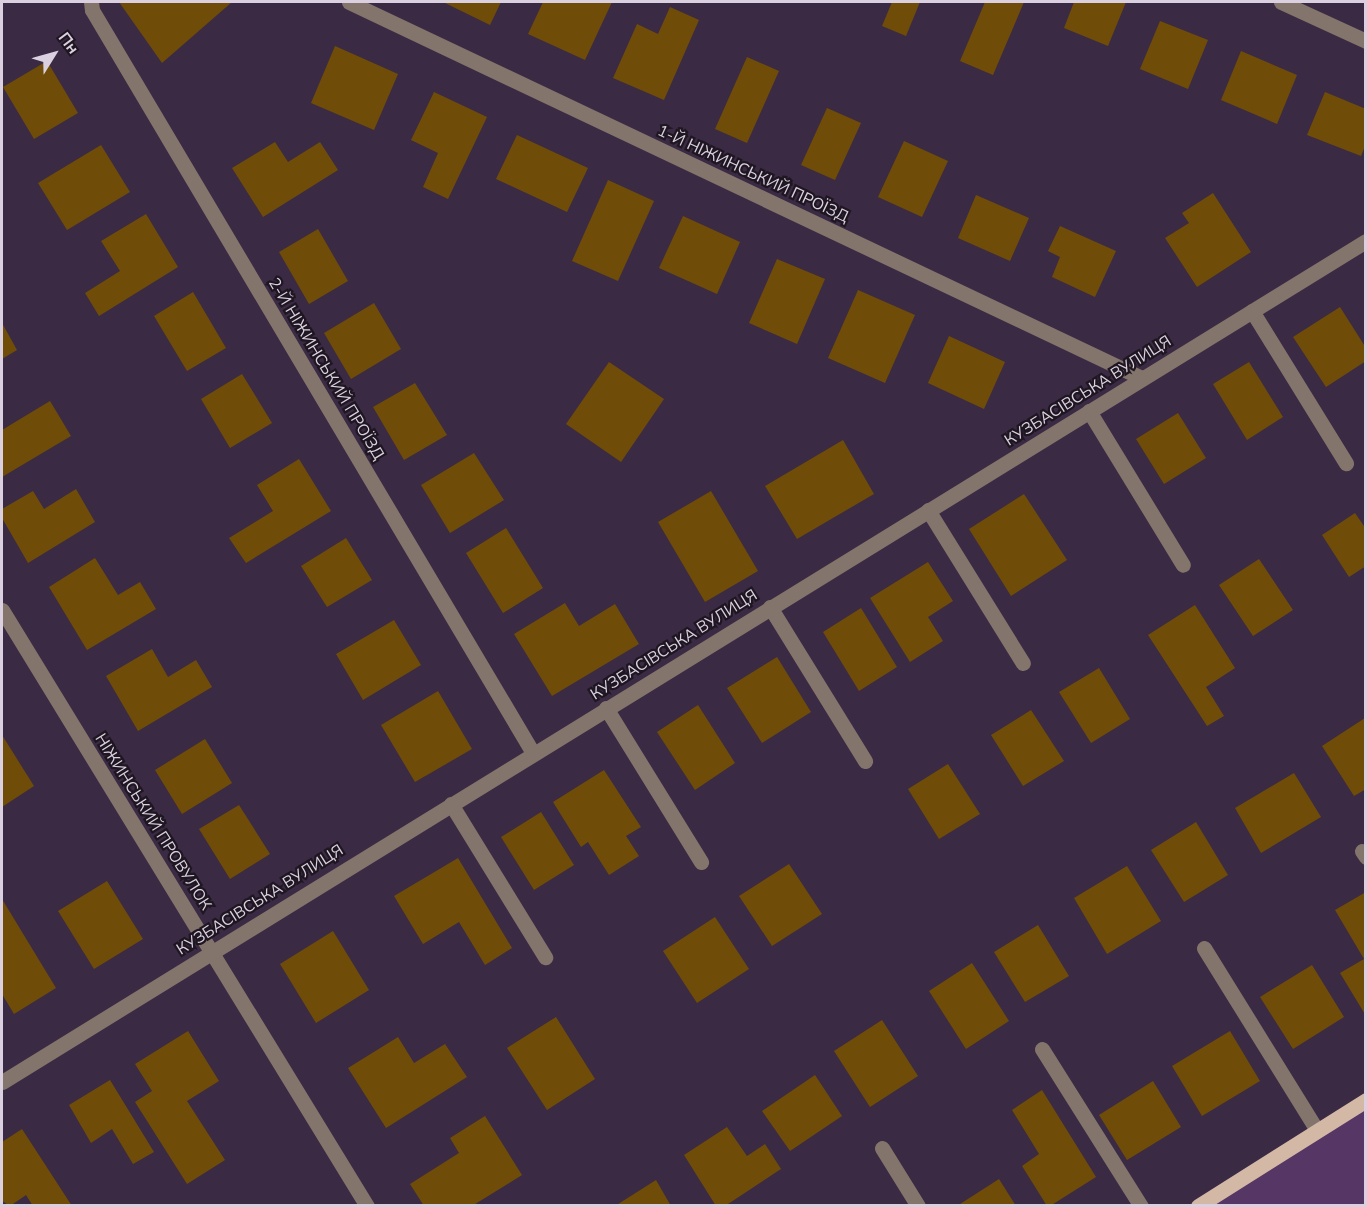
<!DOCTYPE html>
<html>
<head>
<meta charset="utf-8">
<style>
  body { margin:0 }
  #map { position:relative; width:1367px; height:1207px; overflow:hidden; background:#3b2a43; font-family:"Nunito Sans",sans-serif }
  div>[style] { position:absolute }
  .green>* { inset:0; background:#563664 }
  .building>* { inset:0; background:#6f4d08 }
  .minor>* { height:15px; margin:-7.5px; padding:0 7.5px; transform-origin:7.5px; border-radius:7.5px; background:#83756c }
  .major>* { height:15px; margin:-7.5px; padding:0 7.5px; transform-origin:7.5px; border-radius:7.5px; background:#d4b8a6 }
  span { translate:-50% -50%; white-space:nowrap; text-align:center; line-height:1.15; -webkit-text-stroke:4.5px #1e1621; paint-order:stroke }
  .street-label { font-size:16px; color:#dad0df }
  .frame { position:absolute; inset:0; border:3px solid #dad0df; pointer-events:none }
  .north { position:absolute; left:24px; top:24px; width:60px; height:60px; -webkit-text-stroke:4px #1e1621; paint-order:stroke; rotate:53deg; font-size:16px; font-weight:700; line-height:24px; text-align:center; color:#dad0df }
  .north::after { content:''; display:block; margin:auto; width:21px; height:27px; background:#dad0df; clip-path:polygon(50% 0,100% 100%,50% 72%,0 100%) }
</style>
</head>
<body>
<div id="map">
  <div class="green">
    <div style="clip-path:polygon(1365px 1102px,1365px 1205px,1199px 1205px)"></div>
  </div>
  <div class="building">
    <div style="clip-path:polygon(119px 2px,232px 2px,162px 63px)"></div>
    <div style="clip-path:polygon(443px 2px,501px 2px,490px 25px)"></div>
    <div style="clip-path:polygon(543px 2px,612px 2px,585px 60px,528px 34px)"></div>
    <div style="clip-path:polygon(892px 2px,920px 2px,906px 36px,882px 26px)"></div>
    <div style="clip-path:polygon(985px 2px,1024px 2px,993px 75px,960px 61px)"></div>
    <div style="clip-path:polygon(1074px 2px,1126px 2px,1108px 46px,1064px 28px)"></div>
    <div style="clip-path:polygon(670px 7px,699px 20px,664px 100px,613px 78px,637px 24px,658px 34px)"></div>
    <div style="clip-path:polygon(1160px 21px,1208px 40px,1188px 89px,1140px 69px)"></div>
    <div style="clip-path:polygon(335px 46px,398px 74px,374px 130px,311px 103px)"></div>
    <div style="clip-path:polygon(1241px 51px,1297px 75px,1277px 124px,1221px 100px)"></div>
    <div style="clip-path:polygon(747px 57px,779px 71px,747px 143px,715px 129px)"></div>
    <div style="clip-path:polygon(47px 61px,78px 113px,34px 139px,3px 87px)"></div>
    <div style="clip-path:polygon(434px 92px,487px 117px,448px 199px,423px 187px,438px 153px,411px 140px)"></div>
    <div style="clip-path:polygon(1325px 92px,1366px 109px,1366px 144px,1361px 156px,1307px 135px)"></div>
    <div style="clip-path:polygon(827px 108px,861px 123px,835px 180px,801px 165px)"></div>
    <div style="clip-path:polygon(517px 135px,588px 168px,567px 212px,496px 179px)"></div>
    <div style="clip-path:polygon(904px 141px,948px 161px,922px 217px,878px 197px)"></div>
    <div style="clip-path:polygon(275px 142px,288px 162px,320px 142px,338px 170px,263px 217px,232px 168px)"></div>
    <div style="clip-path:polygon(101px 145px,130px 192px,67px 230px,38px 183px)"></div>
    <div style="clip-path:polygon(608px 180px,654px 201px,618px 281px,572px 261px)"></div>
    <div style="clip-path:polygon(1213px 193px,1251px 252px,1197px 287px,1165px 238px,1189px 223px,1182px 213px)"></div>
    <div style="clip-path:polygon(976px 195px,1029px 218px,1010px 261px,958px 238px)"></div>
    <div style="clip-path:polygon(146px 214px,178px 267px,99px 316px,85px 293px,120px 271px,101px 241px)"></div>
    <div style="clip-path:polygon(683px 216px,740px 242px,717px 294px,659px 268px)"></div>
    <div style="clip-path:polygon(1060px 226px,1116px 251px,1095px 297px,1052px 277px,1060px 257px,1048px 251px)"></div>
    <div style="clip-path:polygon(318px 229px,348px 281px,309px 304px,279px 252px)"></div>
    <div style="clip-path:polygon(777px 259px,825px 279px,797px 344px,749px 323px)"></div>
    <div style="clip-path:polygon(858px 290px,915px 315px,885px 383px,828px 358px)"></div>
    <div style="clip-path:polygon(193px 292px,226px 348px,187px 371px,154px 316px)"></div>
    <div style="clip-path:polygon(374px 303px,401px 349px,351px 379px,324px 333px)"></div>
    <div style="clip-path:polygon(1340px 307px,1366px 348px,1366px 361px,1326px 387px,1293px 337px)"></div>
    <div style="clip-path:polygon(2px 323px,17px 350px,2px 359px)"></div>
    <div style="clip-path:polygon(949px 336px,1005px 362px,984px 409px,928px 383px)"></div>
    <div style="clip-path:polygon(609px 362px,664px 399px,621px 462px,566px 424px)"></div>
    <div style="clip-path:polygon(1249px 362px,1283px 417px,1247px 440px,1213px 384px)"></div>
    <div style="clip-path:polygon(242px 374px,272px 423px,230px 448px,201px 399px)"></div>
    <div style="clip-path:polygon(415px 383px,447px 435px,404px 460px,373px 407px)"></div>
    <div style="clip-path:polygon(50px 401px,71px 436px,2px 477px,2px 430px)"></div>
    <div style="clip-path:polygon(1178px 413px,1206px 458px,1164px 484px,1136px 439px)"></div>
    <div style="clip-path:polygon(843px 440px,874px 494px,797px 539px,765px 486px)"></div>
    <div style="clip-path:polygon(474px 453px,504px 500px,450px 533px,421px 485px)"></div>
    <div style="clip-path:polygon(299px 459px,331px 511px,246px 563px,229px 538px,273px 511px,257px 485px)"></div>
    <div style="clip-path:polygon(76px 489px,95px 522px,28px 563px,2px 518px,2px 509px,33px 491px,44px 509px)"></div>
    <div style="clip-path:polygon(711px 491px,758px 571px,705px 602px,658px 522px)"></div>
    <div style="clip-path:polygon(1024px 494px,1067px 560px,1011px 596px,969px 529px)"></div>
    <div style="clip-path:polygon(1355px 513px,1366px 529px,1366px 566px,1349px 577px,1322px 535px)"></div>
    <div style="clip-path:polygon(506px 528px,543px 588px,503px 613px,466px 553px)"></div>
    <div style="clip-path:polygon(346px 538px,372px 580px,327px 607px,301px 566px)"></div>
    <div style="clip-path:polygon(95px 558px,118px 595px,140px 582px,156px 609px,87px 650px,49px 587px)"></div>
    <div style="clip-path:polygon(1259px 559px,1293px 610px,1253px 636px,1219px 585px)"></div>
    <div style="clip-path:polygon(928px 562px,953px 601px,928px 617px,943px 641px,910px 662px,870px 598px)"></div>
    <div style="clip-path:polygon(565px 603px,579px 626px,615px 604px,639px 644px,552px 696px,514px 634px)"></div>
    <div style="clip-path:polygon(1195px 605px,1235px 668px,1206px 687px,1224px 716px,1207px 726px,1148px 635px)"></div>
    <div style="clip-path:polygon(861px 608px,897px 667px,859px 691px,823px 632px)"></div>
    <div style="clip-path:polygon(394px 620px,421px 665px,363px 700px,336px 654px)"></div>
    <div style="clip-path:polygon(152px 649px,168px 677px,196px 660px,212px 687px,138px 731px,106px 676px)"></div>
    <div style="clip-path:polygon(777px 657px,811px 712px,762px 743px,727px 688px)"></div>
    <div style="clip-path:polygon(1099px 668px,1130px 719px,1091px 743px,1059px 692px)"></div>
    <div style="clip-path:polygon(438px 691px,472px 749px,415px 782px,381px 725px)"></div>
    <div style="clip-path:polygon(698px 705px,735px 763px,695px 790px,657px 732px)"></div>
    <div style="clip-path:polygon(1031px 710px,1064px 761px,1023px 786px,991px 735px)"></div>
    <div style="clip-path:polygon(1365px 718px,1366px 789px,1354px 796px,1322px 746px)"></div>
    <div style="clip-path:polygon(2px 735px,34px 786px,2px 807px)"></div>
    <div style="clip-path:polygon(205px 739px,232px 783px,182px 814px,155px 770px)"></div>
    <div style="clip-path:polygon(948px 764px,980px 814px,939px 839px,908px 789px)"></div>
    <div style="clip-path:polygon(604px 770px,641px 827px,626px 836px,639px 856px,609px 875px,588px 842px,581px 847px,553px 802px)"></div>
    <div style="clip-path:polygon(1294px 773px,1321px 817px,1261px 853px,1235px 808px)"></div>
    <div style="clip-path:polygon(239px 805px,270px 854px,230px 879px,199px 829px)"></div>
    <div style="clip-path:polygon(541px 812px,574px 865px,534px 890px,501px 837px)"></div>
    <div style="clip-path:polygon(1196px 822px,1228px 875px,1184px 902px,1151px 850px)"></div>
    <div style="clip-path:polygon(458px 858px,512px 948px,485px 965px,459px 922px,423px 944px,394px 896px)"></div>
    <div style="clip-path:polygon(789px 864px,822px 914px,772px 946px,739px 896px)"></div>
    <div style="clip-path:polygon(1127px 866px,1161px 921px,1107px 954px,1074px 898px)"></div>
    <div style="clip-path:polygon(107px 881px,143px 939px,94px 969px,58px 911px)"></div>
    <div style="clip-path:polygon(1366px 892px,1366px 1016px,1340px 973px,1364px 959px,1335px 910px)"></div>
    <div style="clip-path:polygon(2px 899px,56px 988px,14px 1014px,2px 994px)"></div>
    <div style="clip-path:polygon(715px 917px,749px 969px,697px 1003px,663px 951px)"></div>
    <div style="clip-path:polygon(1038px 925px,1069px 976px,1025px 1002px,994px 952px)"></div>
    <div style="clip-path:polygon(333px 931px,369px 990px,316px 1023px,280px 964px)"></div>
    <div style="clip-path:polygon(972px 963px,1009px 1021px,966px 1049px,929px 991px)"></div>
    <div style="clip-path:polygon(1312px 965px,1344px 1017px,1293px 1049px,1260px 997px)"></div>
    <div style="clip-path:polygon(556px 1017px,595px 1079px,547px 1110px,507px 1048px)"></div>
    <div style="clip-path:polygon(882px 1020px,918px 1076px,870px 1107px,834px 1051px)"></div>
    <div style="clip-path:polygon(188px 1031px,219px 1081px,187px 1101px,225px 1160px,187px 1184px,135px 1102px,152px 1091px,135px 1064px)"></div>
    <div style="clip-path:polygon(1230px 1031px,1260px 1081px,1202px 1116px,1172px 1066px)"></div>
    <div style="clip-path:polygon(398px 1037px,414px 1063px,445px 1044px,467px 1077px,386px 1128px,348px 1068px)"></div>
    <div style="clip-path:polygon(815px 1075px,842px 1116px,790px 1151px,762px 1111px)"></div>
    <div style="clip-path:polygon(110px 1080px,154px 1152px,133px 1164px,112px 1129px,91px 1143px,69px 1105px)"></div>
    <div style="clip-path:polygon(1153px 1081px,1181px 1127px,1127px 1160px,1099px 1115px)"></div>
    <div style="clip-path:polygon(1042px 1090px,1096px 1177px,1050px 1206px,1047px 1206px,1022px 1166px,1039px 1154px,1012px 1110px)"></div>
    <div style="clip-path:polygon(485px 1116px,522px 1175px,472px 1206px,424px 1206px,410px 1184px,459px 1153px,450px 1138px)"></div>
    <div style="clip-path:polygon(727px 1127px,747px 1156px,765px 1144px,781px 1169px,725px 1206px,716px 1206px,684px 1155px)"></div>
    <div style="clip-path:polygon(22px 1129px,72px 1206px,33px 1206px,26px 1195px,10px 1206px,2px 1201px,2px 1142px)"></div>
    <div style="clip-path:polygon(999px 1179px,1016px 1206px,957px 1206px)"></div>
    <div style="clip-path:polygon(656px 1180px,671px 1206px,615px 1206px)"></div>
  </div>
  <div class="minor">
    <div style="left:91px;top:2px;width:8px;rotate:83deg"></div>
    <div style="left:92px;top:10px;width:864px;rotate:59.31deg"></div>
    <div style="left:349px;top:2px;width:878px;rotate:25.37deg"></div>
    <div style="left:1281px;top:2px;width:94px;rotate:24.6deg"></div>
    <div style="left:1252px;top:311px;width:179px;rotate:58.3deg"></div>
    <div style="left:1089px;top:411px;width:180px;rotate:58.6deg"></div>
    <div style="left:928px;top:510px;width:180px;rotate:58.2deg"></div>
    <div style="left:770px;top:607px;width:181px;rotate:58.3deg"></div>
    <div style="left:2px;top:610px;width:699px;rotate:58.52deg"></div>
    <div style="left:606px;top:708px;width:181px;rotate:58.3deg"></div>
    <div style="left:451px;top:804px;width:180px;rotate:58.4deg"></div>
    <div style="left:1362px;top:851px;width:7px;rotate:56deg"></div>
    <div style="left:1204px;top:948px;width:214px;rotate:58.2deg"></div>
    <div style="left:1042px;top:1049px;width:186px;rotate:57.8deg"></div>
    <div style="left:2px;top:1082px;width:1602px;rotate:-31.66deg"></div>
    <div style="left:882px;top:1148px;width:68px;rotate:58.2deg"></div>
  </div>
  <div class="major">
    <div style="left:1198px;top:1206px;width:199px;rotate:-32.2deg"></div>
  </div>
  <div class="street-label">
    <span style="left:753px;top:174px;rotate:25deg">1-Й НІЖИНСЬКИЙ ПРОЇЗД</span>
    <span style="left:326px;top:369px;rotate:59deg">2-Й НІЖИНСЬКИЙ ПРОЇЗД</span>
    <span style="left:1088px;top:391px;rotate:-32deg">КУЗБАСІВСЬКА ВУЛИЦЯ</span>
    <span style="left:674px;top:645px;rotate:-32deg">КУЗБАСІВСЬКА ВУЛИЦЯ</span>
    <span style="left:153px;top:822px;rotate:58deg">НІЖИНСЬКИЙ ПРОВУЛОК</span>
    <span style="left:260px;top:900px;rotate:-32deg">КУЗБАСІВСЬКА ВУЛИЦЯ</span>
  </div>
  <div class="frame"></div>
  <div class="north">Пн</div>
</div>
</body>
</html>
